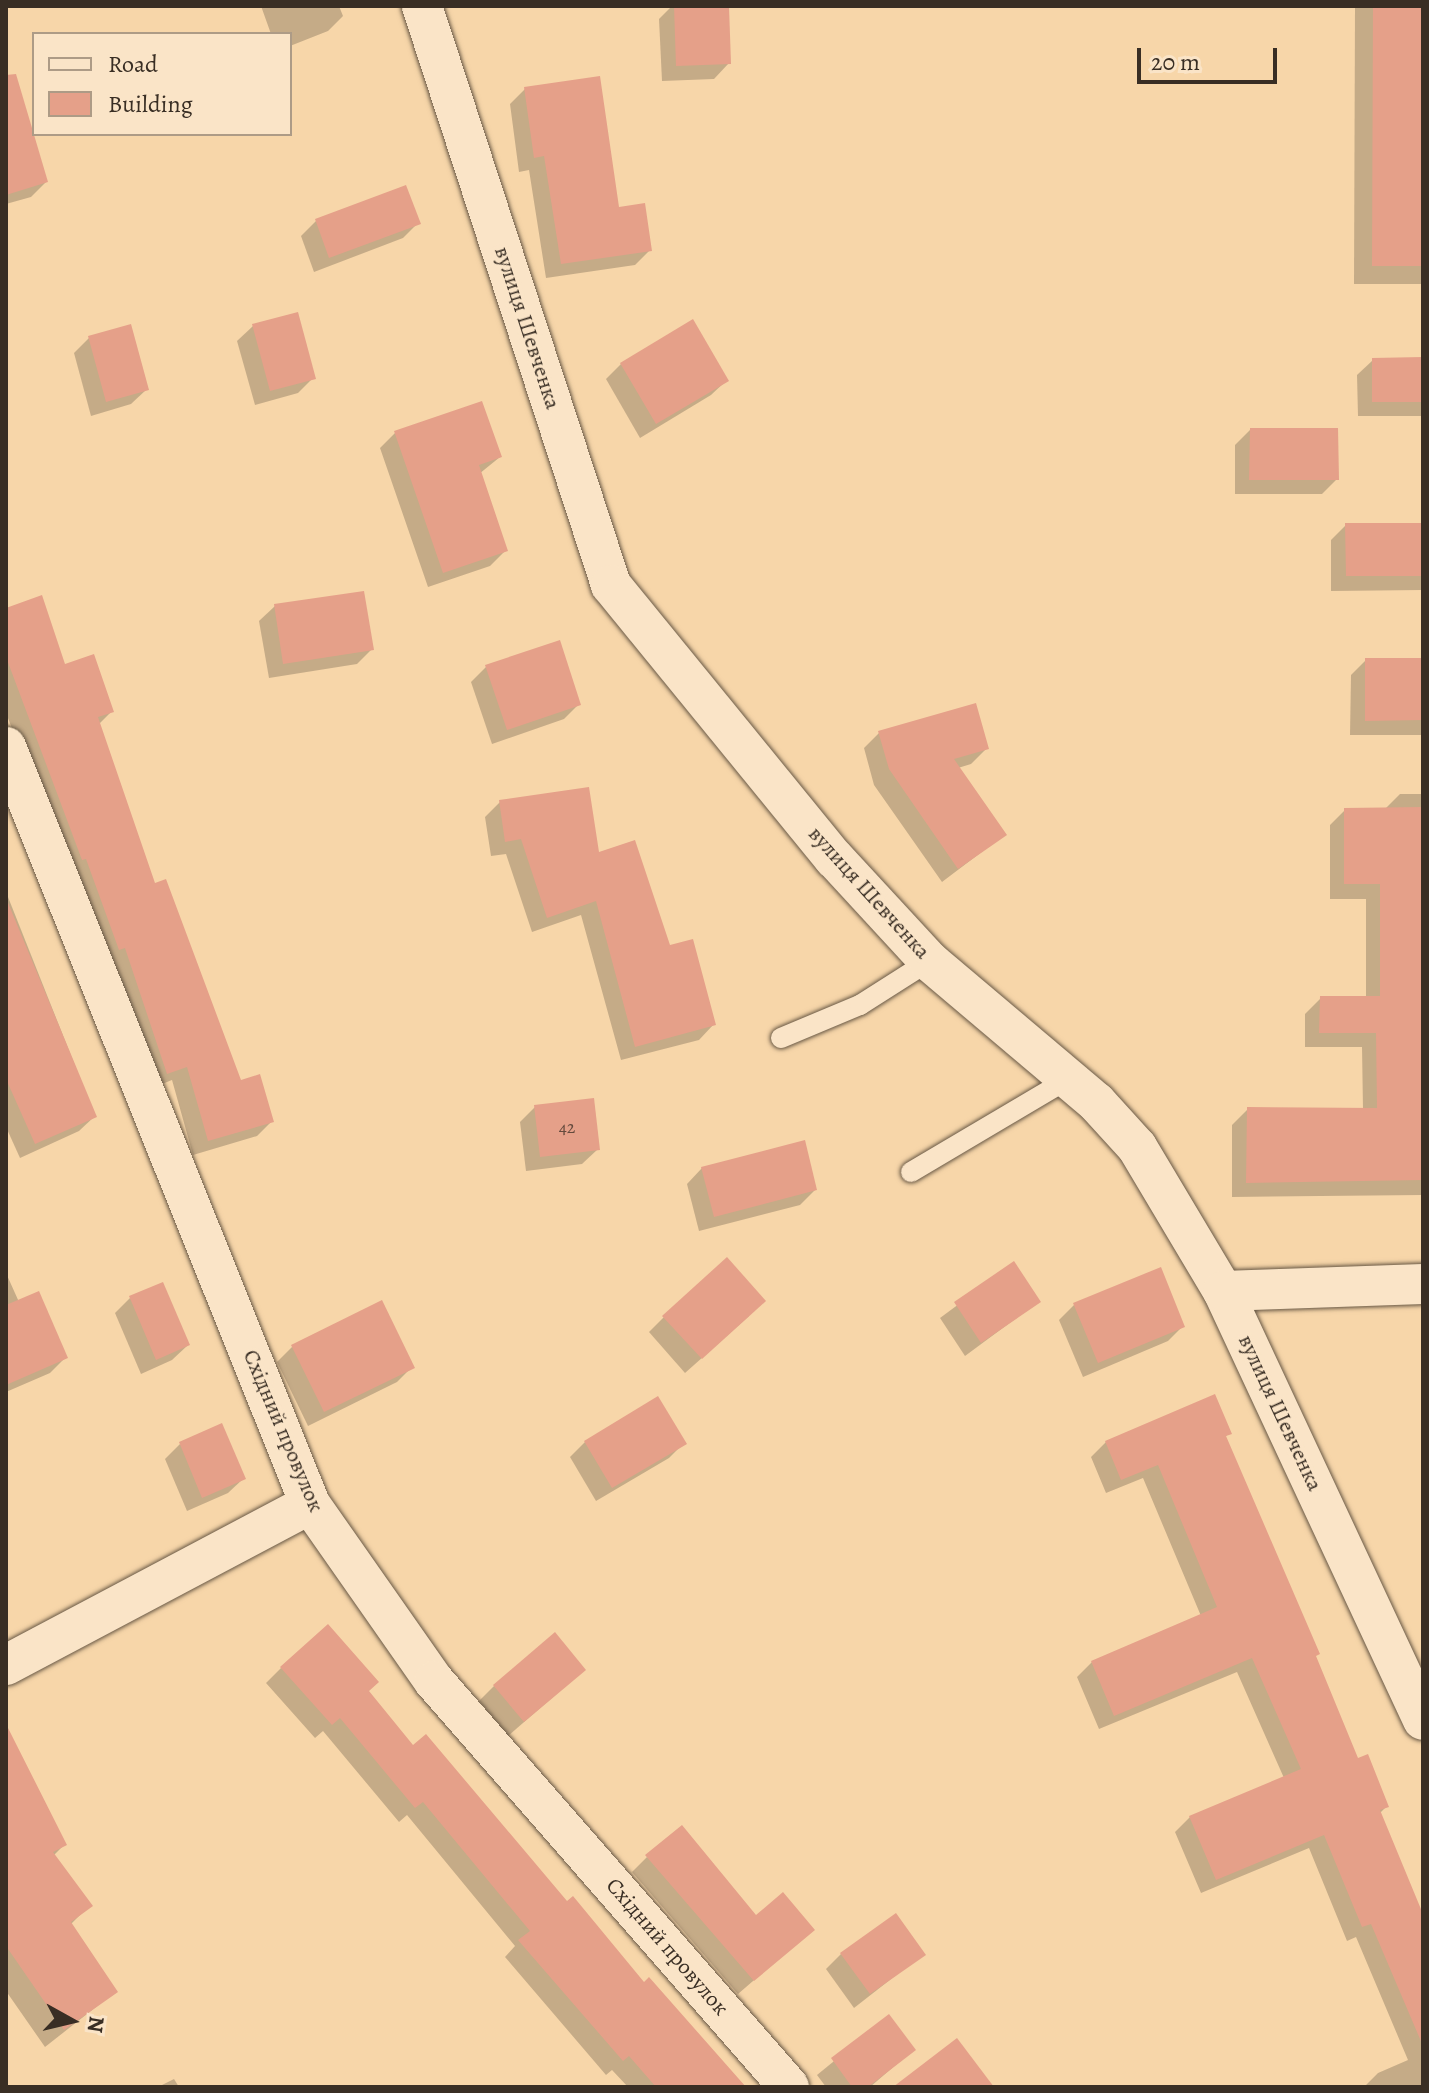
<!DOCTYPE html>
<html>
<head>
<meta charset="utf-8">
<style>
  body { margin:0 }
  #map { position:relative; width:1429px; height:2093px; overflow:hidden; background:#f7d6a9; font-family:Alegreya,serif }
  div>[style] { position:absolute }
  .shadow>* { inset:0; background:#0003 }
  .building>* { inset:0; background:#e5a089 }
  .roads { filter:drop-shadow(0 0 2px #685845) drop-shadow(0 0 2px #685845) }
  .service>* { height:20px; margin:-10px; padding:0 10px; transform-origin:10px; border-radius:10px; background:#fae4c7 }
  .minor>* { height:40px; margin:-20px; padding:0 20px; transform-origin:20px; border-radius:20px; background:#fae4c7 }
  span { translate:-50% -50%; white-space:nowrap; text-align:center; line-height:1.15; -webkit-text-stroke:7px #fae4c7; paint-order:stroke }
  .number-label { font-size:18px; color:#644a3d }
  .number-label span { -webkit-text-stroke-width:0 }
  .street-label { font-size:22px; color:#392e24 }
  .frame { position:absolute; inset:0; border:8px solid #392e24; pointer-events:none }
  .legend { position:absolute; left:32px; top:32px; width:260px; height:104px; box-sizing:border-box; background:#fae4c7; border:2px solid #ad9b86; margin:0; padding:10px 14px; list-style:none; font-size:24px; color:#392e24 }
  .legend li { display:flex; align-items:center; gap:16px; height:40px }
  .legend b { width:40px; border:2px solid #ad9b86 }
  .north { position:absolute; left:32px; top:1981px; width:80px; height:80px; -webkit-text-stroke:6px #fae4c7; paint-order:stroke; rotate:98deg; font-size:22px; font-weight:700; line-height:32px; text-align:center; color:#392e24 }
  .north::after { content:''; display:block; margin:auto; width:28px; height:36px; background:#392e24; clip-path:polygon(50% 0,100% 100%,50% 72%,0 100%) }
  .scale { position:absolute; left:1137px; top:48px; width:140px; height:36px; box-sizing:border-box; border:4px solid #392e24; border-top:0; padding-left:10px; font-size:24px; line-height:28px; white-space:nowrap; color:#392e24; -webkit-text-stroke:6px #fae4c7; paint-order:stroke }
</style>
</head>
<body>
<div id="map">
  <div class="shadow">
    <div style="clip-path:polygon(261px 6px,339px 6px,343px 16px,328px 31px,290px 46px,290px 34px,271px 34px)"></div>
    <div style="clip-path:polygon(672px 6px,727px 6px,729px 63px,714px 79px,662px 81px,659px 19px)"></div>
    <div style="clip-path:polygon(1355px 6px,1423px 6px,1423px 284px,1354px 284px)"></div>
    <div style="clip-path:polygon(525px 89px,650px 250px,635px 265px,546px 278px,529px 170px,519px 172px,510px 104px)"></div>
    <div style="clip-path:polygon(6px 132px,46px 182px,31px 197px,6px 204px)"></div>
    <div style="clip-path:polygon(316px 221px,418px 223px,403px 238px,314px 272px,301px 236px)"></div>
    <div style="clip-path:polygon(253px 326px,313px 378px,298px 393px,255px 405px,237px 341px)"></div>
    <div style="clip-path:polygon(89px 338px,147px 389px,131px 404px,91px 416px,74px 353px)"></div>
    <div style="clip-path:polygon(1423px 359px,1423px 416px,1358px 416px,1357px 375px,1373px 360px)"></div>
    <div style="clip-path:polygon(621px 364px,727px 380px,711px 395px,640px 438px,606px 379px)"></div>
    <div style="clip-path:polygon(1250px 430px,1337px 479px,1322px 494px,1235px 494px,1235px 445px)"></div>
    <div style="clip-path:polygon(395px 433px,500px 457px,479px 474px,505px 551px,490px 566px,428px 587px,380px 448px)"></div>
    <div style="clip-path:polygon(1346px 525px,1423px 525px,1423px 590px,1331px 591px,1331px 540px)"></div>
    <div style="clip-path:polygon(275px 606px,372px 649px,357px 664px,269px 678px,259px 621px)"></div>
    <div style="clip-path:polygon(6px 610px,112px 711px,99px 724px,154px 885px,240px 1082px,272px 1121px,257px 1136px,193px 1155px,172px 1080px,152px 1088px,6px 713px)"></div>
    <div style="clip-path:polygon(1366px 660px,1423px 660px,1423px 735px,1350px 735px,1351px 675px)"></div>
    <div style="clip-path:polygon(486px 667px,579px 704px,564px 719px,492px 744px,471px 682px)"></div>
    <div style="clip-path:polygon(879px 733px,986px 749px,971px 764px,958px 768px,1004px 835px,942px 882px,874px 785px,864px 748px)"></div>
    <div style="clip-path:polygon(1400px 794px,1423px 794px,1423px 1195px,1232px 1197px,1232px 1125px,1248px 1109px,1363px 1110px,1362px 1047px,1305px 1047px,1305px 1014px,1321px 998px,1366px 998px,1366px 899px,1330px 899px,1330px 825px,1345px 810px,1384px 810px)"></div>
    <div style="clip-path:polygon(500px 802px,597px 855px,669px 947px,714px 1024px,699px 1040px,621px 1060px,581px 915px,532px 932px,506px 854px,491px 856px,485px 817px)"></div>
    <div style="clip-path:polygon(6px 892px,95px 1116px,79px 1131px,20px 1158px,6px 1127px)"></div>
    <div style="clip-path:polygon(535px 1107px,598px 1149px,582px 1164px,526px 1171px,520px 1122px)"></div>
    <div style="clip-path:polygon(702px 1168px,815px 1190px,800px 1205px,699px 1231px,687px 1184px)"></div>
    <div style="clip-path:polygon(1013px 1264px,1038px 1302px,965px 1356px,940px 1318px)"></div>
    <div style="clip-path:polygon(6px 1273px,19px 1302px,66px 1357px,50px 1373px,6px 1392px)"></div>
    <div style="clip-path:polygon(130px 1298px,188px 1345px,172px 1360px,141px 1374px,115px 1313px)"></div>
    <div style="clip-path:polygon(1074px 1305px,1183px 1326px,1168px 1341px,1083px 1377px,1059px 1320px)"></div>
    <div style="clip-path:polygon(749px 1316px,685px 1373px,649px 1332px,664px 1317px)"></div>
    <div style="clip-path:polygon(292px 1347px,412px 1367px,397px 1382px,308px 1426px,277px 1362px)"></div>
    <div style="clip-path:polygon(1229px 1433px,1224px 1438px,1356px 1761px,1387px 1806px,1379px 1814px,1423px 1924px,1423px 2087px,1364px 2087px,1378px 2073px,1408px 2060px,1356px 1937px,1347px 1941px,1309px 1848px,1201px 1893px,1175px 1832px,1190px 1817px,1284px 1778px,1237px 1672px,1099px 1729px,1077px 1677px,1092px 1662px,1201px 1616px,1143px 1478px,1106px 1493px,1091px 1457px,1106px 1442px)"></div>
    <div style="clip-path:polygon(585px 1442px,684px 1443px,669px 1458px,596px 1501px,570px 1457px)"></div>
    <div style="clip-path:polygon(180px 1444px,244px 1478px,228px 1493px,187px 1511px,165px 1459px)"></div>
    <div style="clip-path:polygon(281px 1668px,366px 1691px,413px 1748px,743px 2087px,628px 2087px,612px 2070px,606px 2075px,505px 1957px,515px 1946px,407px 1815px,399px 1822px,323px 1731px,315px 1738px,266px 1683px)"></div>
    <div style="clip-path:polygon(584px 1670px,508px 1736px,479px 1701px,494px 1686px)"></div>
    <div style="clip-path:polygon(6px 1776px,64px 1845px,53px 1856px,90px 1905px,70px 1925px,115px 1992px,45px 2047px,6px 1991px)"></div>
    <div style="clip-path:polygon(647px 1857px,755px 1918px,812px 1930px,738px 1994px,632px 1872px)"></div>
    <div style="clip-path:polygon(841px 1954px,923px 1954px,854px 2008px,826px 1969px)"></div>
    <div style="clip-path:polygon(888px 2017px,913px 2050px,870px 2087px,826px 2087px,817px 2075px)"></div>
    <div style="clip-path:polygon(174px 2079px,179px 2087px,158px 2087px)"></div>
  </div>
  <div class="building">
    <div style="clip-path:polygon(674px 6px,729px 6px,731px 64px,676px 66px)"></div>
    <div style="clip-path:polygon(1373px 6px,1423px 6px,1423px 266px,1372px 266px)"></div>
    <div style="clip-path:polygon(16px 74px,48px 182px,6px 195px,6px 75px)"></div>
    <div style="clip-path:polygon(600px 76px,619px 207px,645px 203px,652px 251px,561px 264px,544px 156px,534px 158px,524px 87px)"></div>
    <div style="clip-path:polygon(406px 185px,421px 224px,329px 258px,315px 219px)"></div>
    <div style="clip-path:polygon(298px 312px,316px 379px,270px 391px,252px 324px)"></div>
    <div style="clip-path:polygon(693px 319px,729px 381px,656px 424px,620px 363px)"></div>
    <div style="clip-path:polygon(131px 324px,149px 390px,106px 402px,88px 336px)"></div>
    <div style="clip-path:polygon(1423px 357px,1423px 402px,1372px 402px,1372px 358px)"></div>
    <div style="clip-path:polygon(482px 401px,502px 457px,479px 465px,508px 551px,443px 573px,394px 431px)"></div>
    <div style="clip-path:polygon(1250px 428px,1338px 428px,1339px 480px,1249px 480px)"></div>
    <div style="clip-path:polygon(1345px 523px,1423px 523px,1423px 576px,1346px 576px)"></div>
    <div style="clip-path:polygon(364px 591px,374px 650px,283px 664px,274px 604px)"></div>
    <div style="clip-path:polygon(42px 595px,65px 664px,94px 654px,114px 712px,98px 717px,155px 883px,166px 879px,241px 1080px,260px 1074px,274px 1122px,208px 1141px,187px 1067px,167px 1074px,125px 948px,119px 950px,86px 859px,82px 860px,6px 657px,6px 608px)"></div>
    <div style="clip-path:polygon(560px 640px,581px 705px,507px 730px,485px 665px)"></div>
    <div style="clip-path:polygon(1365px 658px,1423px 658px,1423px 720px,1365px 721px)"></div>
    <div style="clip-path:polygon(976px 703px,989px 749px,954px 759px,1007px 835px,958px 869px,889px 769px,878px 731px)"></div>
    <div style="clip-path:polygon(589px 787px,599px 852px,635px 840px,670px 945px,693px 939px,716px 1025px,635px 1047px,596px 901px,547px 918px,521px 839px,505px 842px,499px 800px)"></div>
    <div style="clip-path:polygon(1423px 807px,1423px 1180px,1246px 1183px,1247px 1107px,1377px 1108px,1376px 1033px,1319px 1033px,1320px 996px,1380px 996px,1380px 884px,1344px 884px,1344px 808px)"></div>
    <div style="clip-path:polygon(6px 898px,97px 1117px,35px 1144px,6px 1079px)"></div>
    <div style="clip-path:polygon(594px 1098px,600px 1150px,540px 1157px,534px 1105px)"></div>
    <div style="clip-path:polygon(805px 1140px,817px 1190px,714px 1217px,701px 1167px)"></div>
    <div style="clip-path:polygon(727px 1257px,766px 1301px,702px 1359px,662px 1316px)"></div>
    <div style="clip-path:polygon(1014px 1261px,1041px 1302px,981px 1343px,954px 1302px)"></div>
    <div style="clip-path:polygon(1161px 1267px,1185px 1327px,1098px 1363px,1073px 1303px)"></div>
    <div style="clip-path:polygon(163px 1282px,190px 1345px,156px 1360px,129px 1296px)"></div>
    <div style="clip-path:polygon(39px 1291px,68px 1358px,6px 1385px,6px 1305px)"></div>
    <div style="clip-path:polygon(382px 1300px,415px 1368px,324px 1412px,291px 1345px)"></div>
    <div style="clip-path:polygon(1215px 1394px,1232px 1434px,1226px 1436px,1320px 1654px,1316px 1656px,1358px 1758px,1368px 1754px,1389px 1807px,1380px 1810px,1423px 1914px,1423px 2046px,1371px 1924px,1362px 1927px,1324px 1835px,1216px 1880px,1189px 1816px,1301px 1769px,1252px 1658px,1114px 1716px,1091px 1661px,1217px 1607px,1158px 1465px,1121px 1480px,1105px 1441px)"></div>
    <div style="clip-path:polygon(658px 1396px,687px 1444px,612px 1488px,584px 1441px)"></div>
    <div style="clip-path:polygon(222px 1423px,246px 1479px,202px 1498px,179px 1442px)"></div>
    <div style="clip-path:polygon(328px 1624px,379px 1682px,369px 1691px,413px 1745px,426px 1734px,567px 1901px,573px 1896px,644px 1982px,649px 1977px,746px 2087px,656px 2087px,629px 2056px,623px 2061px,518px 1940px,530px 1931px,423px 1802px,415px 1808px,340px 1718px,332px 1725px,280px 1667px)"></div>
    <div style="clip-path:polygon(555px 1632px,586px 1670px,524px 1722px,493px 1685px)"></div>
    <div style="clip-path:polygon(6px 1724px,67px 1845px,53px 1852px,93px 1906px,71px 1922px,118px 1992px,64px 2030px,6px 1946px)"></div>
    <div style="clip-path:polygon(682px 1825px,756px 1915px,783px 1892px,815px 1930px,754px 1981px,645px 1855px)"></div>
    <div style="clip-path:polygon(896px 1913px,926px 1955px,870px 1994px,840px 1953px)"></div>
    <div style="clip-path:polygon(889px 2014px,916px 2050px,868px 2087px,852px 2087px,831px 2058px)"></div>
    <div style="clip-path:polygon(957px 2038px,994px 2087px,893px 2087px)"></div>
  </div>
  <div class="roads">
    <div class="service">
      <div style="left:781px;top:1038px;width:86px;rotate:-22.7deg"></div>
      <div style="left:860px;top:1005px;width:82px;rotate:-32.5deg"></div>
      <div style="left:911px;top:1172px;width:182px;rotate:-30.6deg"></div>
    </div>
    <div class="minor">
      <div style="left:422px;top:6px;width:609px;rotate:71.92deg"></div>
      <div style="left:611px;top:585px;width:353px;rotate:50.8deg"></div>
      <div style="left:834px;top:858px;width:140px;rotate:47.3deg"></div>
      <div style="left:929px;top:961px;width:219px;rotate:40.2deg"></div>
      <div style="left:1096px;top:1102px;width:61px;rotate:47.7deg"></div>
      <div style="left:1137px;top:1147px;width:168px;rotate:59.2deg"></div>
      <div style="left:1223px;top:1291px;width:473px;rotate:65deg"></div>
      <div style="left:6px;top:747px;width:816px;rotate:68.12deg"></div>
      <div style="left:310px;top:1504px;width:216px;rotate:55deg"></div>
      <div style="left:434px;top:1681px;width:539px;rotate:48.83deg"></div>
      <div style="left:1223px;top:1291px;width:200px;rotate:-2deg"></div>
      <div style="left:6px;top:1665px;width:344px;rotate:-27.9deg"></div>
    </div>
  </div>
  <div class="number-label">
    <span style="left:567px;top:1127px">42</span>
  </div>
  <div class="street-label">
    <span style="left:527px;top:328px;rotate:72deg">вулиця Шевченка</span>
    <span style="left:869px;top:893px;rotate:48deg">вулиця Шевченка</span>
    <span style="left:1280px;top:1413px;rotate:65deg">вулиця Шевченка</span>
    <span style="left:283px;top:1431px;rotate:67deg">Східний провулок</span>
    <span style="left:667px;top:1947px;rotate:49deg">Східний провулок</span>
  </div>
  <div class="frame"></div>
  <ul class="legend">
  <li><b style="height:10px;background:#fae4c7"></b>Road</li>
  <li><b style="height:22px;background:#e5a089"></b>Building</li>
  </ul>
  <div class="north">N</div>
  <div class="scale">20 m</div>
</div>
</body>
</html>
